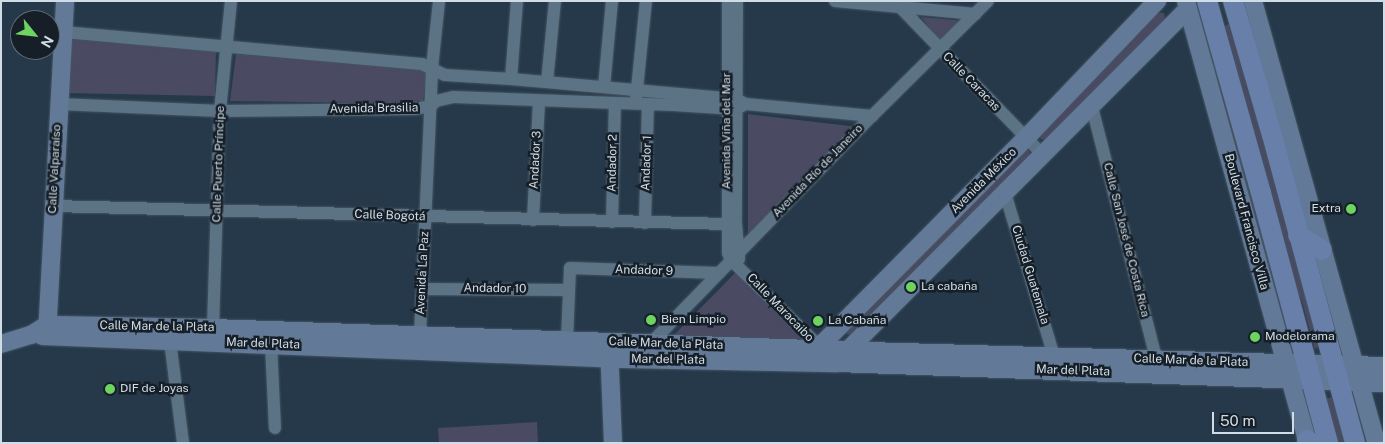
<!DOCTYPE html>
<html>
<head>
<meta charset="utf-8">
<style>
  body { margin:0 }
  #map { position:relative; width:1385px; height:444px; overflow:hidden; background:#25394a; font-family:"Public Sans",sans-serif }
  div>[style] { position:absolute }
  .green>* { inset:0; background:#4a4a63 }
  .roads { filter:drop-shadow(0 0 1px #445562) drop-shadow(0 0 1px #445562) }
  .street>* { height:12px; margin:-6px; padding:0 6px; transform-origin:6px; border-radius:6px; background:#5c7285 }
  .secondary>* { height:18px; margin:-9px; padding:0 9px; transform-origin:9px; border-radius:9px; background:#627997 }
  .primary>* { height:20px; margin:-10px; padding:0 10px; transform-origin:10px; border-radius:10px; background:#677fa9 }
  .dots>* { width:14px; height:14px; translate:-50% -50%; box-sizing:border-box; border:2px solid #161f27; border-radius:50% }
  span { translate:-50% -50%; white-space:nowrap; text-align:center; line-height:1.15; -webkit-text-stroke:5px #161f27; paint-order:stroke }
  .street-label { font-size:12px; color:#d0dce6 }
  .poi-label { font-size:12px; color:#d0dce6 }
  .right { translate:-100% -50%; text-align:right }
  .left { translate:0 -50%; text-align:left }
  .frame { position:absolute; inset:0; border:2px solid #d0dce6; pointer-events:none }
  .north { position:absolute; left:10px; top:10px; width:50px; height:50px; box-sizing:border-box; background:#161f27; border:1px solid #606b73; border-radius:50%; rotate:119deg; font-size:14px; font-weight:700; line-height:20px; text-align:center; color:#d0dce6 }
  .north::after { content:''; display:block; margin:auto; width:18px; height:22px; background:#6ed361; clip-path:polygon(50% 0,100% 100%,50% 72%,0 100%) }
  .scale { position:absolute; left:1212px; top:412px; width:82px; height:22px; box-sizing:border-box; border:2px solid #d0dce6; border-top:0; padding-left:6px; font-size:15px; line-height:18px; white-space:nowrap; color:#d0dce6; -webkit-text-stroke:4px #161f27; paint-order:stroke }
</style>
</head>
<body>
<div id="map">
  <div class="green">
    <div style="clip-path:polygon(1153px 13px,1164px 13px,1166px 24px,1046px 142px,1040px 138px,1039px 135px)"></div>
    <div style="clip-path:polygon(921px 17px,965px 21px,942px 45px)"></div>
    <div style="clip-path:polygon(1206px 19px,1297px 348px,1290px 351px,1198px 23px)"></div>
    <div style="clip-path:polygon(1229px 24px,1258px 109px,1321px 346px,1315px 349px,1302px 301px,1293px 283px,1219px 28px)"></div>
    <div style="clip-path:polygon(68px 39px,216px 50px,215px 96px,66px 93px)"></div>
    <div style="clip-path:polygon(236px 54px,427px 70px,423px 104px,230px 101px)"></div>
    <div style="clip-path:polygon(748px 114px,858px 127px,748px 236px)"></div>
    <div style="clip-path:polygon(1024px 150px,1029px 151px,1030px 155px,853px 335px,846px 334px,843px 330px)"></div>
    <div style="clip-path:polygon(736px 272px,804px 340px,672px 337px)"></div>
    <div style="clip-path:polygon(1334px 396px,1348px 443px,1337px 443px,1326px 399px)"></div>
    <div style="clip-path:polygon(537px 422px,538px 443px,439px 443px,438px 428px)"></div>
  </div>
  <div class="roads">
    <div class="street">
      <div style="left:728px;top:1px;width:252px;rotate:90deg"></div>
      <div style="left:728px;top:253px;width:8px;rotate:67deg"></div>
      <div style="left:731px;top:260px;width:115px;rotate:44.3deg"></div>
      <div style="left:813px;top:340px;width:12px;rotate:59deg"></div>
      <div style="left:737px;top:1px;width:223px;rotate:90.3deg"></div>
      <div style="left:736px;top:224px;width:35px;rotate:85deg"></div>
      <div style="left:835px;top:1px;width:141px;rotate:5.3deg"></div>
      <div style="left:900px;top:7px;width:206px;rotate:46deg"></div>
      <div style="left:63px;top:32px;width:360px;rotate:5.1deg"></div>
      <div style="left:422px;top:64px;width:25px;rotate:26deg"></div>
      <div style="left:445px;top:75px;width:66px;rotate:3.5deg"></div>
      <div style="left:511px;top:79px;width:226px;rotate:5.1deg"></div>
      <div style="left:736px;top:99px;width:11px;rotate:27deg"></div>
      <div style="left:746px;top:104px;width:127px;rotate:5.4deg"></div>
      <div style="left:511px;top:79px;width:78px;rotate:-85.6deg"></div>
      <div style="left:547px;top:82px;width:81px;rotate:-84.4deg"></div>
      <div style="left:604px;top:87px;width:86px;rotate:-84.7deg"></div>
      <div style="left:636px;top:99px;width:99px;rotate:-84.2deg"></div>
      <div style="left:58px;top:104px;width:162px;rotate:2.5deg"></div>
      <div style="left:220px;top:111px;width:194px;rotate:-0.6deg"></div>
      <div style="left:414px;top:109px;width:17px;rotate:-10deg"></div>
      <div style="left:431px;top:106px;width:7px;rotate:-45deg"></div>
      <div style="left:436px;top:101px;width:17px;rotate:-13deg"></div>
      <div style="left:453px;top:97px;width:220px;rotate:2.1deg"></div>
      <div style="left:673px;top:105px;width:63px;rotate:3.6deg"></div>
      <div style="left:736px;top:109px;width:11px;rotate:-27deg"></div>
      <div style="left:1092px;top:107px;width:267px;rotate:75.7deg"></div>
      <div style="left:1005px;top:193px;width:170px;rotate:73.3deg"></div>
      <div style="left:53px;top:206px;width:674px;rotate:1.53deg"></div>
      <div style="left:533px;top:220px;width:119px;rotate:-87.1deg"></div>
      <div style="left:612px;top:222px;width:119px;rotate:-88.6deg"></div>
      <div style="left:645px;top:223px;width:119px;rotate:-88.6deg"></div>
      <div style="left:422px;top:289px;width:147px;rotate:0.4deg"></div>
      <div style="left:213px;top:328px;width:217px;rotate:-88.2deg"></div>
      <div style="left:220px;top:111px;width:111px;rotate:-84.3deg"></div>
      <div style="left:420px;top:335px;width:267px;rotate:-87.4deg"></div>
      <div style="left:432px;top:68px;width:67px;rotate:-84deg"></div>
      <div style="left:567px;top:340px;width:72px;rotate:-87.6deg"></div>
      <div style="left:570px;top:268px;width:149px;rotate:1.9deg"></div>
      <div style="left:170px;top:341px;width:103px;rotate:82.7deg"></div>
      <div style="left:651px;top:343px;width:317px;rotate:-45.8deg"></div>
      <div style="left:872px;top:116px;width:163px;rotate:-44.8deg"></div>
      <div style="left:271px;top:344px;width:84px;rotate:87.3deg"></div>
    </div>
    <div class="secondary">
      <div style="left:1186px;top:1px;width:459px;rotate:74.6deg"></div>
      <div style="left:1253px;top:1px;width:459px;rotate:74.4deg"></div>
      <div style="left:47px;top:335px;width:334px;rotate:-86.9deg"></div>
      <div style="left:42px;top:336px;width:579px;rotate:2.27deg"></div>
      <div style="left:621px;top:359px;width:216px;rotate:1.1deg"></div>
      <div style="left:837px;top:363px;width:547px;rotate:2.09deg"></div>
      <div style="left:1px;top:344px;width:31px;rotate:-17deg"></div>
      <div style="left:31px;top:335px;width:19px;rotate:-32deg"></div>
      <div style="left:47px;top:325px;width:8px"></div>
      <div style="left:55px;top:325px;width:158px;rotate:1.1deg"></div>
      <div style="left:213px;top:328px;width:654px;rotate:2.01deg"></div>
      <div style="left:867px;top:351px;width:517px;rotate:1.66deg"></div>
      <div style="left:609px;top:347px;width:96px;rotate:87.6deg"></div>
      <div style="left:842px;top:356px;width:490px;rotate:-45.1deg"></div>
      <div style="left:816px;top:358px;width:17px;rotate:-65deg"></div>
      <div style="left:823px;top:343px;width:289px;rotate:-45.3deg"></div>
      <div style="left:1026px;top:138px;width:190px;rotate:-46.3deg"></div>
    </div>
    <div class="primary">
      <div style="left:1207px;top:1px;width:199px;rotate:74.3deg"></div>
      <div style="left:1261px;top:193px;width:259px;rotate:75deg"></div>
      <div style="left:1233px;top:1px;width:140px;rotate:73.8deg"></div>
      <div style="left:1272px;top:135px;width:319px;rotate:74.9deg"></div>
      <div style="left:1298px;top:235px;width:28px;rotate:32deg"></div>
      <div style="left:1307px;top:440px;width:5px;rotate:37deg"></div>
    </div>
  </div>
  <div class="dots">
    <div style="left:1351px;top:209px;background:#6ed361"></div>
    <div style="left:911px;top:287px;background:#6ed361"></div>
    <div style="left:651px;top:320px;background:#6ed361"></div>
    <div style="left:818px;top:321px;background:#6ed361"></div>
    <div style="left:1255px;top:337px;background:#6ed361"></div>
    <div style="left:110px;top:389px;background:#6ed361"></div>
  </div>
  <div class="street-label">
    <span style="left:971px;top:82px;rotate:46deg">Calle Caracas</span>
    <span style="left:374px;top:109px;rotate:-1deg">Avenida Brasilia</span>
    <span style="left:727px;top:131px;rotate:-90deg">Avenida Viña del Mar</span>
    <span style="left:536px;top:160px;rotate:-87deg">Andador 3</span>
    <span style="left:613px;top:163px;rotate:-89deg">Andador 2</span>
    <span style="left:647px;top:163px;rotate:-88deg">Andador 1</span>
    <span style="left:219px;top:164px;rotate:-88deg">Calle Puerto Príncipe</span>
    <span style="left:55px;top:169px;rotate:-87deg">Calle Valparaíso</span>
    <span style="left:818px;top:171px;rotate:-46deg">Avenida Río de Janeiro</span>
    <span style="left:984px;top:181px;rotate:-45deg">Avenida México</span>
    <span style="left:390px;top:216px;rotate:2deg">Calle Bogotá</span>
    <span style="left:1246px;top:222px;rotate:75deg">Boulevard Francisco Villa</span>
    <span style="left:1126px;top:240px;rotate:76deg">Calle San José de Costa Rica</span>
    <span style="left:644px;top:271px;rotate:2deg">Andador 9</span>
    <span style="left:423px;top:273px;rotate:-87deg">Avenida La Paz</span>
    <span style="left:1030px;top:275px;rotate:73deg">Ciudad Guatemala</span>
    <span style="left:495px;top:289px;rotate:1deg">Andador 10</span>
    <span style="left:780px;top:308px;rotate:46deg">Calle Maracaibo</span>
    <span style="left:157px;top:327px;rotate:1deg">Calle Mar de la Plata</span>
    <span style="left:263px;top:344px;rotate:2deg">Mar del Plata</span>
    <span style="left:666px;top:344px;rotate:2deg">Calle Mar de la Plata</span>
    <span style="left:668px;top:360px;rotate:1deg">Mar del Plata</span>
    <span style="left:1191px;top:361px;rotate:2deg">Calle Mar de la Plata</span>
    <span style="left:1073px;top:371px;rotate:2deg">Mar del Plata</span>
  </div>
  <div class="poi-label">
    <span class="right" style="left:1341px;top:209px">Extra</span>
    <span class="left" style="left:921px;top:287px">La cabaña</span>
    <span class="left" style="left:661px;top:320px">Bien Limpio</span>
    <span class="left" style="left:828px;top:321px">La Cabaña</span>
    <span class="left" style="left:1265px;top:337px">Modelorama</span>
    <span class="left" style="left:120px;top:389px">DIF de Joyas</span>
  </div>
  <div class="frame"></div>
  <div class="north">N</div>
  <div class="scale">50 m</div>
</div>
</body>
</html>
